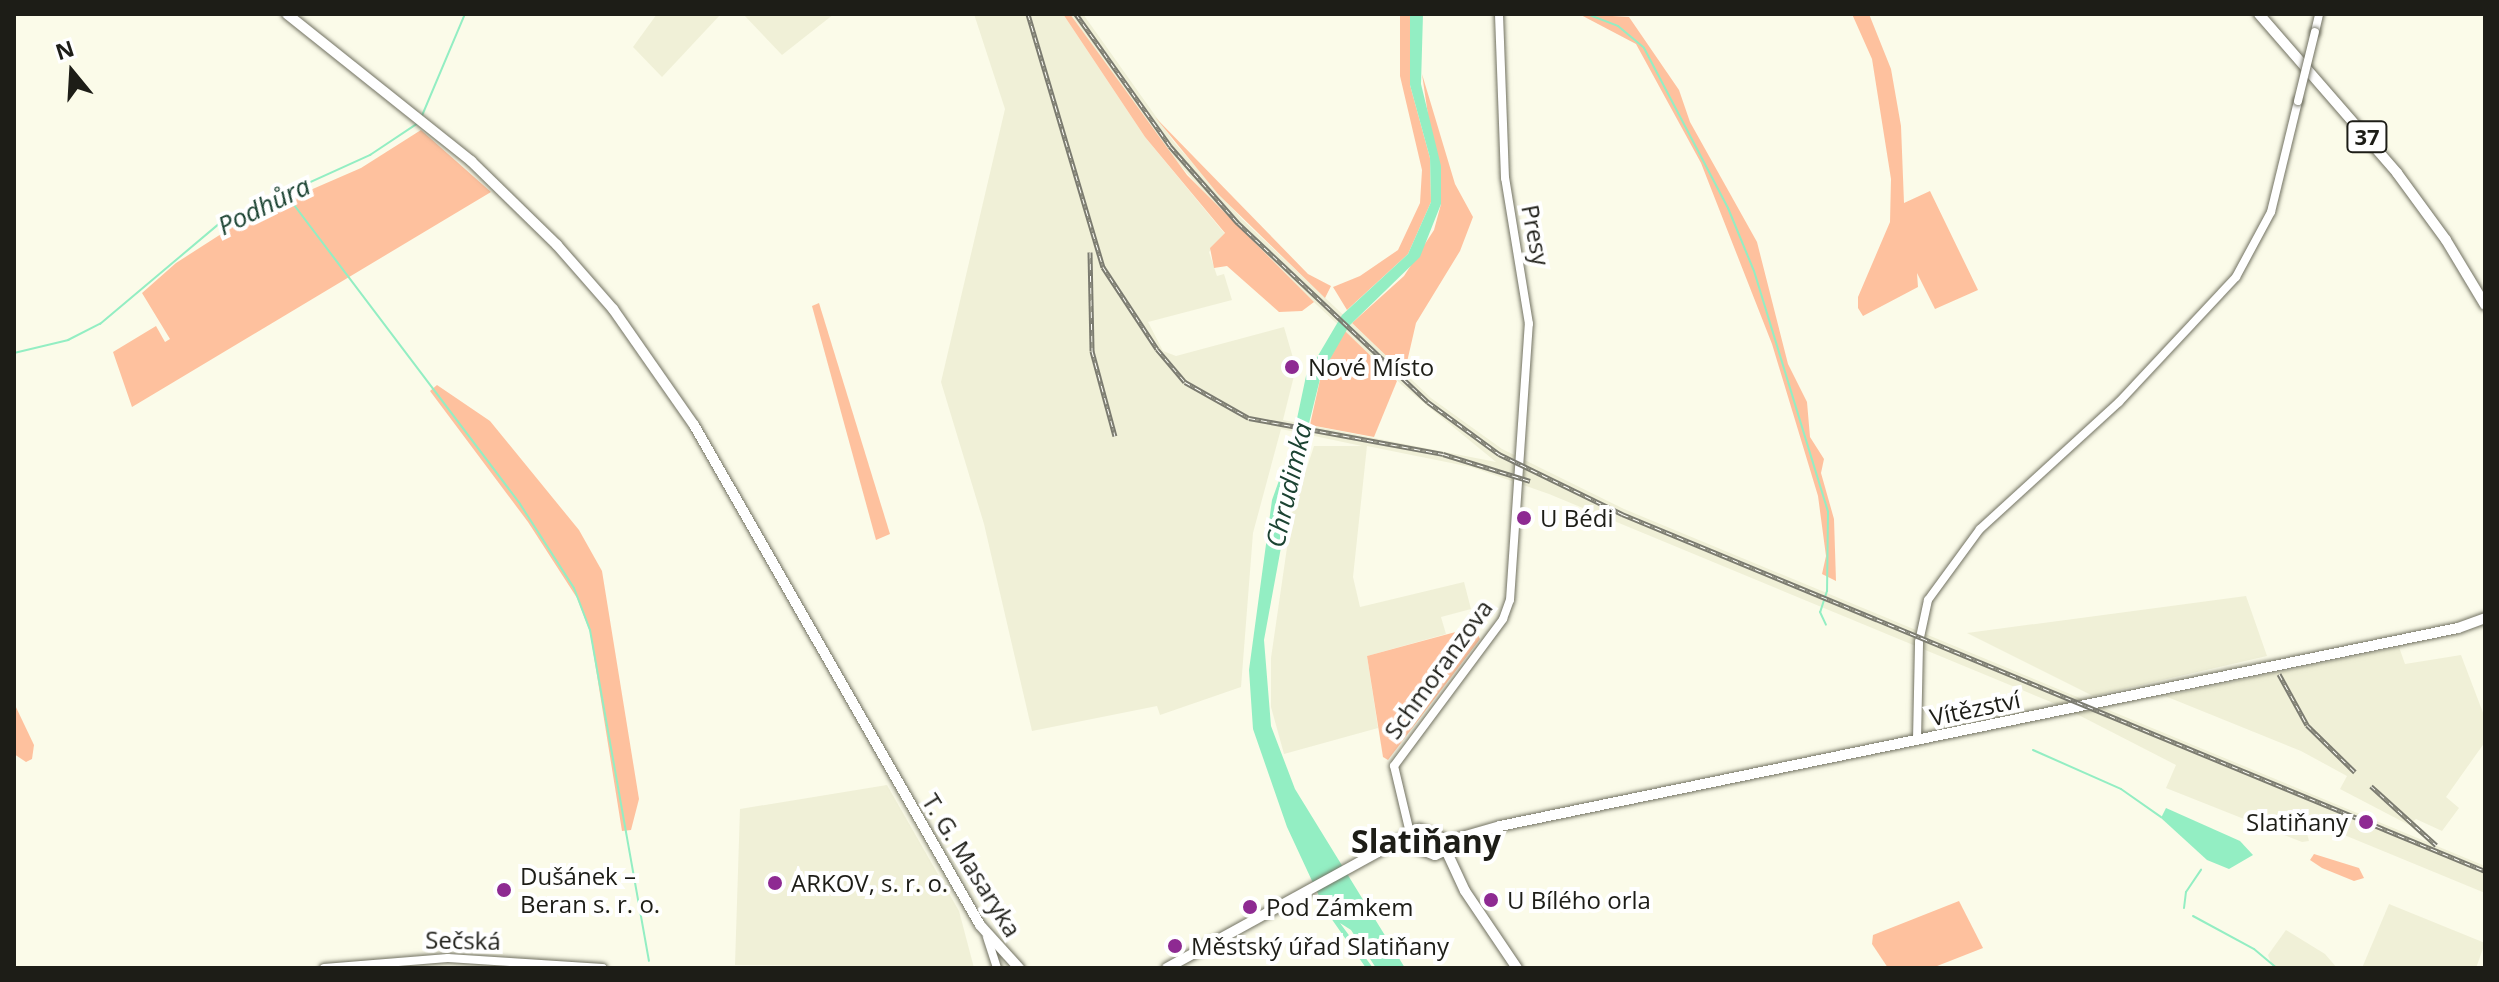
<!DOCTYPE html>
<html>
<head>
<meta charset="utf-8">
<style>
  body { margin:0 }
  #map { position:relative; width:2499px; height:982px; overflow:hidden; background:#fbfbe9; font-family:"Open Sans",sans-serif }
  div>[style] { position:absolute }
  .built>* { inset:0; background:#f0f0d7 }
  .green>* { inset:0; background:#fec19e }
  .water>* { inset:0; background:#93eec3 }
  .stream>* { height:2px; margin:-1px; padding:0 1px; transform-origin:1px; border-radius:1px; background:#93eec3 }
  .roads { filter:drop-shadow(0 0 2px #717161) drop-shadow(0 0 2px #717161) }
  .minor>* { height:8px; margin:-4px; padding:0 4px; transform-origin:4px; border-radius:4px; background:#fff }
  .major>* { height:10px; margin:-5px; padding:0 5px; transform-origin:5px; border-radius:5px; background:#fff }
  .rail>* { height:5px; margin-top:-2.5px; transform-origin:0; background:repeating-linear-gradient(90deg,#fff 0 6px,#7b7b70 0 12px); box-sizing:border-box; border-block:2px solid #7b7b70 }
  .bridges { filter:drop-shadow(0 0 2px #717161) drop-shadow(0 0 2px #717161) }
  .minor-bridge>* { height:8px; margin:-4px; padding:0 4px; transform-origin:4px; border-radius:4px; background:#fff }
  .dots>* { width:22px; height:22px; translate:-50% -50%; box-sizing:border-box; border:4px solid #fff; border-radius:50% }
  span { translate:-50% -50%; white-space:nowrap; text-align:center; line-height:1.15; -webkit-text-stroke:8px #fff; paint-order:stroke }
  .shield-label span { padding:2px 6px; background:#fff; border:2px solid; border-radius:6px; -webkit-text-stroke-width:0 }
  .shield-label { font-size:22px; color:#1d1d17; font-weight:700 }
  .street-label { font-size:24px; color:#1d1d17 }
  .poi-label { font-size:24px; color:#1d1d17 }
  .left { translate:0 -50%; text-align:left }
  .right { translate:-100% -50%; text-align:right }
  .water-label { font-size:26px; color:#1b4332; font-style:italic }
  .district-label { font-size:32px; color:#1d1d17; font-weight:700 }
  .frame { position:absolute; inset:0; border:16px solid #1d1d17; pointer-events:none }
  .north { position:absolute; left:32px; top:32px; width:80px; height:80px; -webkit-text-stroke:6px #fff; paint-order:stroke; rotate:342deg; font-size:22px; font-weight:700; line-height:32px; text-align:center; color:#1d1d17 }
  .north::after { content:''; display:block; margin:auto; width:28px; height:36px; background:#1d1d17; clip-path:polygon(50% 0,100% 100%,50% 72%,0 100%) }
</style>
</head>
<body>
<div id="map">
  <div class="built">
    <div style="clip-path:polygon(657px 14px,721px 14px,662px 77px,633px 47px)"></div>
    <div style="clip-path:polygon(743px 14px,834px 14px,782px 55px)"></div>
    <div style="clip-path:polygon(974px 14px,1063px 14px,1145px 137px,1225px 234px,1209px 252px,1217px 276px,1224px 274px,1232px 300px,1148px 322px,1163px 351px,1176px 356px,1284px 327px,1296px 368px,1283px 420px,1496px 462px,1402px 385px,1234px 227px,1166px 149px,1070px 14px,1083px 14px,1174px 142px,1242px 219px,1431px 398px,1502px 449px,1624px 509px,2485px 866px,2485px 893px,2303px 818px,2309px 841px,2302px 842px,2166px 788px,2176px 765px,2063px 707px,1549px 494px,1471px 467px,1367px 446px,1353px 577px,1360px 607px,1464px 582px,1471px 609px,1441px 617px,1446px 634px,1367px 656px,1378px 728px,1284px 754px,1271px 707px,1271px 658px,1292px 513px,1314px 446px,1362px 446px,1281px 429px,1253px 533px,1241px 687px,1160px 715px,1157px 706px,1032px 731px,984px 524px,941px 382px,1005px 109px)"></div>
    <div style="clip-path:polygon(2246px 596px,2267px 656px,2093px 696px,1967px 633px)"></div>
    <div style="clip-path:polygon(2399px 647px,2405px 664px,2461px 655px,2485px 718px,2485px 742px,2446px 797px,2459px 808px,2442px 831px,2416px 819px,2409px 825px,2340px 789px,2347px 776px,2301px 751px,2165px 696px)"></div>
    <div style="clip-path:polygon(887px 785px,959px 911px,974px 968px,735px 965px,740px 809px)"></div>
    <div style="clip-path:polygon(2389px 904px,2485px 943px,2476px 968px,2362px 968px)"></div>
    <div style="clip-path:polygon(2286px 930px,2325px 954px,2337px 968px,2273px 968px,2268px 955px)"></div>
  </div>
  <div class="green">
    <div style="clip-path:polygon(1063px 14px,1070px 14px,1187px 175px,1314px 302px,1302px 311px,1279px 312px,1227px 266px,1214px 268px,1210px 248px,1225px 233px,1145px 137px)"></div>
    <div style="clip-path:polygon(1400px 14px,1410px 14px,1410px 85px,1430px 158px,1431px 202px,1408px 254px,1347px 310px,1333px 287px,1360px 276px,1398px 250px,1420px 203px,1422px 170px,1400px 76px)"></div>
    <div style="clip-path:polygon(1579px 14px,1629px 17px,1679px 90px,1690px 122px,1757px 242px,1788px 364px,1807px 402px,1810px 437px,1824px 459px,1821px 473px,1834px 519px,1836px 581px,1822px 574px,1826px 556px,1818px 496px,1772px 344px,1701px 163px,1636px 44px)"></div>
    <div style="clip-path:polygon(1852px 14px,1869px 14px,1891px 69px,1901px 126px,1904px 203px,1930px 191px,1978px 290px,1935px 309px,1917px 273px,1918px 287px,1863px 316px,1858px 308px,1858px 297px,1890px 222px,1891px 179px,1872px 59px)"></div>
    <div style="clip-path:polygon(1422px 74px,1455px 184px,1473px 217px,1460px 251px,1416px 323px,1407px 362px,1398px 367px,1352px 323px,1404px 276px,1434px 230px,1441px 204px)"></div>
    <div style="clip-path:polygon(1155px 117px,1308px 274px,1331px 286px,1325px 298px,1218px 194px)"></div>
    <div style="clip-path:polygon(421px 130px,491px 192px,132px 407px,113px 352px,156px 326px,165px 342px,170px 339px,142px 293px,176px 263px,246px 218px,361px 168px)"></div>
    <div style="clip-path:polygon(819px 303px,890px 534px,876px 540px,812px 306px)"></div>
    <div style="clip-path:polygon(1345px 331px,1397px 381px,1374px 437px,1310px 425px,1321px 375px)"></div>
    <div style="clip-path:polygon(437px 385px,490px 421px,579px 530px,602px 571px,639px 799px,631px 830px,622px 831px,590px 632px,577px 598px,528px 522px,430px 391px)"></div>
    <div style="clip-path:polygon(1474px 627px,1480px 639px,1388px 760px,1383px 757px,1367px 656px)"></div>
    <div style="clip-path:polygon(14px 703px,34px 745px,32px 759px,26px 762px,14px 754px)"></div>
    <div style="clip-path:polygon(2314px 854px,2359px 868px,2364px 878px,2354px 881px,2322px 868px,2310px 860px)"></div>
    <div style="clip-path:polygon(1959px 901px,1983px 948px,1932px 968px,1888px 968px,1872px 944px,1873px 935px)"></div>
  </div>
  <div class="water">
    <div style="clip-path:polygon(1410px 14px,1423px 14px,1421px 84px,1441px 166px,1441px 204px,1420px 257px,1349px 326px,1321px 375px,1289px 504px,1264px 640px,1271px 726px,1295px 789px,1405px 968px,1376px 968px,1351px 930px,1340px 923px,1373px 968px,1366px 968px,1326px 911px,1287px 827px,1253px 729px,1249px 670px,1272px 500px,1291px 447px,1306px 376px,1342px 315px,1408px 254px,1431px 202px,1430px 158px,1410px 85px)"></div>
    <div style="clip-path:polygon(2166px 808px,2240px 841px,2253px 855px,2229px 869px,2207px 860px,2161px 818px)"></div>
  </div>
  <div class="stream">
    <div style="left:1587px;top:14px;width:33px;rotate:21deg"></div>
    <div style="left:1618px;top:26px;width:34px;rotate:40deg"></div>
    <div style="left:1644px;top:48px;width:181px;rotate:62.3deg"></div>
    <div style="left:1728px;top:208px;width:68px;rotate:67.6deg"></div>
    <div style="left:1754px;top:271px;width:252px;rotate:72.9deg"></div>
    <div style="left:1828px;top:512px;width:79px;rotate:90.7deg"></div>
    <div style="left:1827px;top:591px;width:22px;rotate:108deg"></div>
    <div style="left:1820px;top:612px;width:14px;rotate:65deg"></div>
    <div style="left:421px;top:118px;width:113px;rotate:-67.1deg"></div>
    <div style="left:285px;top:193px;width:390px;rotate:52.9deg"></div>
    <div style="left:520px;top:504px;width:100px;rotate:57.3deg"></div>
    <div style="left:574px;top:588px;width:45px;rotate:69.1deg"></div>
    <div style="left:590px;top:630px;width:336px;rotate:79.9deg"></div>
    <div style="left:14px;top:353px;width:56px;rotate:-13.5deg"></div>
    <div style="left:68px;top:340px;width:36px;rotate:-27deg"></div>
    <div style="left:100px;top:324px;width:157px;rotate:-40.1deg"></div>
    <div style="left:220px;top:223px;width:165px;rotate:-24.4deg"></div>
    <div style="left:370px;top:155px;width:58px;rotate:-33.7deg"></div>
    <div style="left:2033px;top:750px;width:96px;rotate:23.9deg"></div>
    <div style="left:2121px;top:789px;width:49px;rotate:35deg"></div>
    <div style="left:2184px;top:908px;width:16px;rotate:-83deg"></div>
    <div style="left:2186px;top:892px;width:27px;rotate:-56deg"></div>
    <div style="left:2193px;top:916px;width:69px;rotate:28.4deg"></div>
    <div style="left:2254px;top:949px;width:30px;rotate:40deg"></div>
  </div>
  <div class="roads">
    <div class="minor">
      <div style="left:2315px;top:32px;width:18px;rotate:-77deg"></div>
      <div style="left:1917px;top:740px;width:98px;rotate:-88.8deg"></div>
      <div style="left:1919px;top:642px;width:43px;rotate:-77.9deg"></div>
      <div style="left:1928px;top:600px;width:88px;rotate:-53.8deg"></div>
      <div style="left:1980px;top:529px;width:188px;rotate:-42.4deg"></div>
      <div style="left:2119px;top:402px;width:171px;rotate:-46.9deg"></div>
      <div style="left:2236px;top:277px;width:74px;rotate:-61.7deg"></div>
      <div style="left:2271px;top:212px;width:114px;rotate:-76.3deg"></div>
      <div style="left:1410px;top:833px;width:69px;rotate:-103.4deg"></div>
      <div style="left:1394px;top:766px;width:183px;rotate:-53.4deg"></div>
      <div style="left:1503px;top:619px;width:20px;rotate:-70deg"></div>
      <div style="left:1510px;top:600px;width:277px;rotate:-86.1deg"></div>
      <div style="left:1529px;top:324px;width:148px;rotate:-99.3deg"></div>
      <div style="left:1505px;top:178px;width:164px;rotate:-92.1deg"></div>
      <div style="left:987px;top:937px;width:33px;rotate:72deg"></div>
      <div style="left:324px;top:968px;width:124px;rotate:-4.6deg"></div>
      <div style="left:448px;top:958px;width:155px;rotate:3.7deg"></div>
    </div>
    <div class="major">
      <div style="left:287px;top:14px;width:236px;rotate:38.6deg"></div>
      <div style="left:471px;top:161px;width:120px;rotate:44.3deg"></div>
      <div style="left:557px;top:245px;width:85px;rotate:48.8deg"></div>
      <div style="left:613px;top:309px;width:141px;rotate:55.1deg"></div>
      <div style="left:694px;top:425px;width:576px;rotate:60.23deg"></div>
      <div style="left:980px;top:925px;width:58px;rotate:47.8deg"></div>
      <div style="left:2259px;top:14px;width:211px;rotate:49deg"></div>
      <div style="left:2397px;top:173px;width:83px;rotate:53.8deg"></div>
      <div style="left:2446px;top:240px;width:76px;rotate:59deg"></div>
      <div style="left:1419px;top:829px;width:26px;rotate:21deg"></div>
      <div style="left:1443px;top:838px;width:13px;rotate:86deg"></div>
      <div style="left:1444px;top:851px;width:10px;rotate:156deg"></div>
      <div style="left:1435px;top:855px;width:25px;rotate:-159deg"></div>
      <div style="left:1412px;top:846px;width:11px;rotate:-105deg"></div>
      <div style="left:1409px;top:835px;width:12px;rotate:-31deg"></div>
      <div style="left:1446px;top:847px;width:12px;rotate:-42deg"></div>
      <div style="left:1455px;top:839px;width:47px;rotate:-16.1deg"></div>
      <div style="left:1500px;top:826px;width:978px;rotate:-11.68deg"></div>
      <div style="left:2458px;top:628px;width:29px;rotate:-20deg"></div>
      <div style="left:1445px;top:848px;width:47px;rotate:65.1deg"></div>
      <div style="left:1465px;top:891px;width:93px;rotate:56deg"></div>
      <div style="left:1167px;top:968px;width:276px;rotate:-28.8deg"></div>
    </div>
  </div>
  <div class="rail">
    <div style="left:1028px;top:14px;width:264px;rotate:73.5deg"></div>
    <div style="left:1103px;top:267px;width:98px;rotate:56.6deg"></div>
    <div style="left:1157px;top:349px;width:43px;rotate:49.7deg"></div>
    <div style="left:1185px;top:382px;width:73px;rotate:29.4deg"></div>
    <div style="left:1249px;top:418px;width:197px;rotate:10.5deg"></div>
    <div style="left:1443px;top:454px;width:91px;rotate:17.2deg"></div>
    <div style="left:1076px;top:14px;width:162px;rotate:54.5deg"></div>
    <div style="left:1170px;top:146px;width:103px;rotate:48.6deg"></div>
    <div style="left:1238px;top:223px;width:261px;rotate:43.3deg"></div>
    <div style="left:1428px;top:402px;width:88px;rotate:36.2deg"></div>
    <div style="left:1499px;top:454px;width:137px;rotate:26deg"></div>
    <div style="left:1622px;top:514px;width:934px;rotate:22.47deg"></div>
    <div style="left:1090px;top:252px;width:99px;rotate:88.8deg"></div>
    <div style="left:1092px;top:351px;width:88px;rotate:74.9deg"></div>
    <div style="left:2279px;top:674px;width:58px;rotate:61.2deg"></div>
    <div style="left:2307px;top:725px;width:67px;rotate:44.4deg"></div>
    <div style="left:2371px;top:786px;width:88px;rotate:42.2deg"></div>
  </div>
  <div class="bridges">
    <div class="minor-bridge">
      <div style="left:2298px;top:101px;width:71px;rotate:-76.2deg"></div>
    </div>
  </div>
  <div class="dots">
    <div style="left:1292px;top:367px;background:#8e2a92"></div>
    <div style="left:1524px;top:518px;background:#8e2a92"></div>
    <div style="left:2366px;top:822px;background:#8e2a92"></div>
    <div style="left:775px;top:883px;background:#8e2a92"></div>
    <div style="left:504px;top:890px;background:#8e2a92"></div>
    <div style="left:1491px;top:900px;background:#8e2a92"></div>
    <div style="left:1250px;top:907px;background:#8e2a92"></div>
    <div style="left:1175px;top:946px;background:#8e2a92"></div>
  </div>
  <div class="shield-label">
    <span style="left:2367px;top:137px">37</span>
  </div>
  <div class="street-label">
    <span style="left:1536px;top:235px;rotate:79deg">Presy</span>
    <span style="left:1438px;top:669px;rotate:-54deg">Schmoranzova</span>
    <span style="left:1975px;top:708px;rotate:-12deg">Vítězství</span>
    <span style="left:972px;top:865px;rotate:58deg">T. G. Masaryka</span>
    <span style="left:463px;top:940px;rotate:1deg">Sečská</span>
  </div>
  <div class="poi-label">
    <span class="left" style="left:1308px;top:367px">Nové Místo</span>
    <span class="left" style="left:1540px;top:518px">U Bédi</span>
    <span class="right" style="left:2348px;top:822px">Slatiňany</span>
    <span class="left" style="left:520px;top:890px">Dušánek –<br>Beran s. r. o.</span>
    <span class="left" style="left:791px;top:883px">ARKOV, s. r. o.</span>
    <span class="left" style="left:1507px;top:900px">U Bílého orla</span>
    <span class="left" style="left:1266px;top:907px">Pod Zámkem</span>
    <span class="left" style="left:1191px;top:946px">Městský úřad Slatiňany</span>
  </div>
  <div class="water-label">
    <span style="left:264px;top:206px;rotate:-26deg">Podhůra</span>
    <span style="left:1289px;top:485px;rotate:-77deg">Chrudimka</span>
  </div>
  <div class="district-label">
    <span style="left:1426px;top:841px">Slatiňany</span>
  </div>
  <div class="frame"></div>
  <div class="north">N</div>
</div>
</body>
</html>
